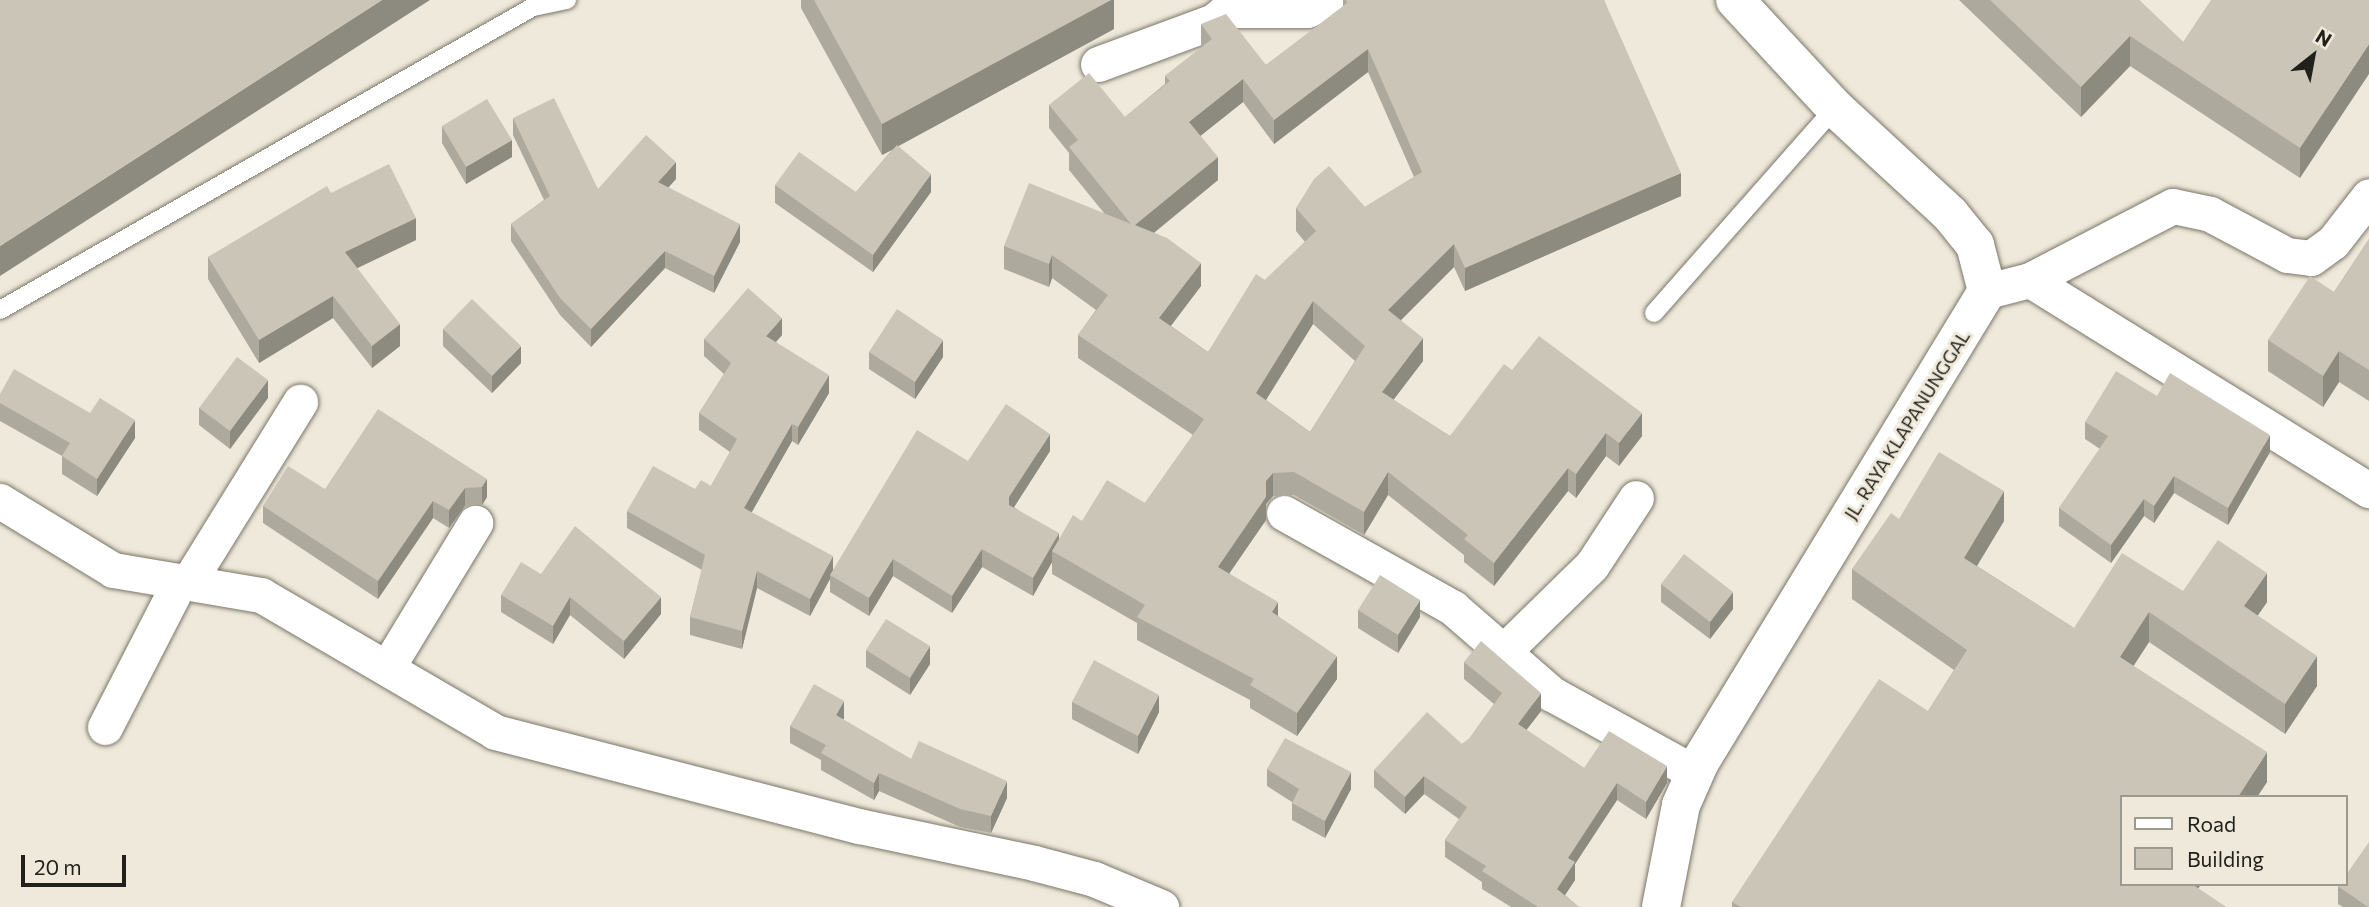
<!DOCTYPE html>
<html>
<head>
<meta charset="utf-8">
<style>
  body { margin:0 }
  #map { position:relative; width:2369px; height:907px; overflow:hidden; background:#eee9da; font-family:Commissioner,sans-serif }
  div>[style] { position:absolute }
  .roads { filter:drop-shadow(0 0 2px #7b7669) drop-shadow(0 0 2px #7b7669) }
  .service>* { height:18px; margin:-9px; padding:0 9px; transform-origin:9px; border-radius:9px; background:#fff }
  .minor>* { height:35px; margin:-17.5px; padding:0 17.5px; transform-origin:17.5px; border-radius:17.5px; background:#fff }
  .tertiary>* { height:38px; margin:-19px; padding:0 19px; transform-origin:19px; border-radius:19px; background:#fff }
  .wall>* { inset:0; background:#aea99d }
  .shaded-wall>* { inset:0; background:#8d8a80 }
  .building>* { inset:0; background:#cac5b7 }
  span { translate:-50% -50%; white-space:nowrap; text-align:center; line-height:1.15; -webkit-text-stroke:6px #eee9da; paint-order:stroke }
  .street-label { font-size:18px; color:#22201b }
  .legend { position:absolute; left:2120px; top:795px; width:228px; height:91px; box-sizing:border-box; background:#eee9da; border:2px solid #9c998e; margin:0; padding:9px 12px; list-style:none; font-size:21px; color:#22201b }
  .legend li { display:flex; align-items:center; gap:14px; height:35px }
  .legend b { width:35px; border:2px solid #9c998e }
  .north { position:absolute; left:2278px; top:21px; width:70px; height:70px; -webkit-text-stroke:5px #eee9da; paint-order:stroke; rotate:31deg; font-size:19px; font-weight:700; line-height:28px; text-align:center; color:#22201b }
  .north::after { content:''; display:block; margin:auto; width:24px; height:32px; background:#22201b; clip-path:polygon(50% 0,100% 100%,50% 72%,0 100%) }
  .scale { position:absolute; left:21px; top:855px; width:105px; height:32px; box-sizing:border-box; border:4px solid #22201b; border-top:0; padding-left:9px; font-size:21px; line-height:24px; white-space:nowrap; color:#22201b; -webkit-text-stroke:5px #eee9da; paint-order:stroke }
</style>
</head>
<body>
<div id="map">
  <div class="roads">
    <div class="service">
      <div style="left:0;top:310px;width:613px;rotate:-29.62deg"></div>
      <div style="left:533px;top:7px;width:35px;rotate:-12deg"></div>
      <div style="left:1654px;top:313px;width:273px;rotate:-48.6deg"></div>
    </div>
    <div class="minor">
      <div style="left:1098px;top:64px;width:124px;rotate:-20.3deg"></div>
      <div style="left:1214px;top:21px;width:17px;rotate:-40deg"></div>
      <div style="left:1227px;top:10px;width:80px"></div>
      <div style="left:1307px;top:10px;width:26px;rotate:-23deg"></div>
      <div style="left:2030px;top:280px;width:161px;rotate:-27.4deg"></div>
      <div style="left:2173px;top:206px;width:38px;rotate:12deg"></div>
      <div style="left:2210px;top:214px;width:87px;rotate:28deg"></div>
      <div style="left:2287px;top:255px;width:24px;rotate:7deg"></div>
      <div style="left:2311px;top:258px;width:27px;rotate:-36deg"></div>
      <div style="left:2333px;top:242px;width:58px;rotate:-52deg"></div>
      <div style="left:1987px;top:291px;width:44px;rotate:-14.3deg"></div>
      <div style="left:2030px;top:280px;width:399px;rotate:31.8deg"></div>
      <div style="left:0;top:501px;width:132px;rotate:31.4deg"></div>
      <div style="left:113px;top:570px;width:150px;rotate:9.6deg"></div>
      <div style="left:261px;top:595px;width:271px;rotate:30.3deg"></div>
      <div style="left:495px;top:732px;width:376px;rotate:14.5deg"></div>
      <div style="left:859px;top:826px;width:179px;rotate:11.9deg"></div>
      <div style="left:1034px;top:863px;width:62px;rotate:14.9deg"></div>
      <div style="left:1094px;top:879px;width:73px;rotate:22.7deg"></div>
      <div style="left:1284px;top:513px;width:194px;rotate:29.3deg"></div>
      <div style="left:1453px;top:608px;width:131px;rotate:41deg"></div>
      <div style="left:1552px;top:694px;width:163px;rotate:28.9deg"></div>
      <div style="left:189px;top:581px;width:211px;rotate:-58.2deg"></div>
      <div style="left:1503px;top:652px;width:124px;rotate:-44.3deg"></div>
      <div style="left:1592px;top:565px;width:80px;rotate:-56.7deg"></div>
      <div style="left:387px;top:668px;width:170px;rotate:-58.7deg"></div>
      <div style="left:105px;top:727px;width:164px;rotate:-62.8deg"></div>
    </div>
    <div class="tertiary">
      <div style="left:1661px;top:907px;width:104px;rotate:-78.9deg"></div>
      <div style="left:1681px;top:805px;width:47px;rotate:-66.2deg"></div>
      <div style="left:1700px;top:762px;width:552px;rotate:-58.64deg"></div>
      <div style="left:1987px;top:291px;width:48px;rotate:-104.6deg"></div>
      <div style="left:1975px;top:245px;width:40px;rotate:-129deg"></div>
      <div style="left:1950px;top:214px;width:156px;rotate:-137.3deg"></div>
      <div style="left:1835px;top:108px;width:147px;rotate:-132.8deg"></div>
    </div>
  </div>
  <div class="wall">
    <div style="clip-path:polygon(801px 0,1114px 0,1114px 29px,898px 146px,931px 192px,873px 272px,775px 203px,775px 185px,856px 192px,892px 150px,882px 155px,801px 8px)"></div>
    <div style="clip-path:polygon(evenodd,1343px 0,1604px 0,1681px 196px,1465px 291px,1454px 267px,1401px 320px,1423px 361px,1393px 400px,1450px 436px,1512px 370px,1642px 436px,1619px 466px,1606px 456px,1576px 498px,1568px 491px,1494px 586px,1464px 562px,1464px 555px,1388px 495px,1364px 535px,1294px 495px,1273px 496px,1266px 504px,1266px 520px,1229px 573px,1278px 616px,1337px 679px,1297px 736px,1250px 708px,1250px 700px,1137px 640px,1137px 623px,1052px 574px,1052px 562px,1033px 596px,982px 567px,952px 613px,893px 576px,869px 616px,830px 592px,830px 579px,810px 616px,757px 588px,742px 649px,690px 635px,690px 617px,702px 570px,627px 528px,627px 511px,695px 489px,711px 486px,730px 452px,699px 430px,699px 413px,724px 374px,704px 356px,704px 339px,782px 335px,776px 342px,829px 393px,798px 445px,792px 441px,751px 513px,833px 570px,968px 461px,1050px 451px,1014px 507px,1059px 540px,1082px 521px,1145px 503px,1193px 435px,1078px 358px,1078px 335px,1096px 310px,1052px 278px,1049px 287px,1004px 269px,1004px 246px,1104px 213px,1069px 170px,1069px 153px,1049px 128px,1049px 105px,1125px 117px,1165px 84px,1165px 76px,1201px 48px,1201px 24px,1266px 65px,1343px 7px,1343px 0,1368px 72px,1414px 177px,1365px 207px,1296px 208px,1296px 231px,1305px 242px,1265px 280px,1208px 352px,1171px 326px,1201px 286px,1154px 233px,1218px 180px,1200px 136px,1243px 102px,1274px 144px,1368px 72px,1343px 0,1313px 324px,1355px 361px,1310px 432px,1266px 400px,1313px 324px)"></div>
    <div style="clip-path:polygon(1959px 0,2139px 0,2183px 42px,2369px 0,2300px 178px,2130px 66px,2081px 117px)"></div>
    <div style="clip-path:polygon(513px 118px,598px 189px,676px 179px,668px 187px,740px 242px,714px 293px,665px 268px,591px 347px,560px 315px,511px 241px,511px 224px,544px 200px,513px 135px)"></div>
    <div style="clip-path:polygon(442px 126px,512px 157px,466px 184px,442px 143px)"></div>
    <div style="clip-path:polygon(331px 193px,416px 240px,357px 268px,400px 346px,372px 368px,333px 318px,259px 363px,208px 279px,208px 257px)"></div>
    <div style="clip-path:polygon(2369px 239px,2369px 401px,2339px 382px,2323px 407px,2268px 371px,2268px 340px,2334px 292px)"></div>
    <div style="clip-path:polygon(443px 329px,521px 363px,492px 393px,443px 346px)"></div>
    <div style="clip-path:polygon(869px 352px,943px 357px,915px 399px,869px 369px)"></div>
    <div style="clip-path:polygon(0 394px,90px 413px,135px 438px,97px 496px,62px 474px,62px 456px,0 421px)"></div>
    <div style="clip-path:polygon(2157px 396px,2270px 452px,2228px 525px,2174px 493px,2154px 523px,2144px 516px,2111px 563px,2059px 526px,2059px 508px,2100px 449px,2085px 439px,2085px 422px)"></div>
    <div style="clip-path:polygon(268px 398px,230px 449px,199px 425px,199px 408px)"></div>
    <div style="clip-path:polygon(487px 479px,487px 497px,482px 505px,465px 506px,449px 528px,433px 518px,378px 599px,263px 523px,263px 506px,325px 489px)"></div>
    <div style="clip-path:polygon(1899px 519px,2004px 521px,1977px 566px,2074px 628px,2183px 591px,2267px 602px,2257px 616px,2317px 686px,2285px 734px,2149px 642px,2133px 666px,2267px 782px,2257px 797px,2122px 797px,2122px 884px,2201px 884px,2198px 889px,2226px 907px,1732px 907px,1732px 902px,1928px 711px,1954px 670px,1852px 599px,1852px 569px)"></div>
    <div style="clip-path:polygon(541px 574px,661px 614px,624px 659px,570px 615px,553px 644px,501px 612px,501px 595px)"></div>
    <div style="clip-path:polygon(1661px 584px,1733px 609px,1710px 639px,1661px 602px)"></div>
    <div style="clip-path:polygon(1358px 610px,1420px 617px,1398px 653px,1358px 628px)"></div>
    <div style="clip-path:polygon(866px 650px,930px 664px,910px 695px,866px 667px)"></div>
    <div style="clip-path:polygon(1464px 662px,1541px 711px,1526px 730px,1584px 768px,1667px 783px,1646px 819px,1617px 800px,1575px 864px,1575px 880px,1565px 895px,1579px 907px,1511px 907px,1482px 889px,1482px 882px,1445px 857px,1445px 840px,1459px 819px,1424px 794px,1405px 814px,1374px 787px,1374px 770px,1462px 744px,1469px 739px,1494px 704px,1464px 679px)"></div>
    <div style="clip-path:polygon(1072px 702px,1159px 712px,1138px 754px,1072px 719px)"></div>
    <div style="clip-path:polygon(844px 718px,843px 720px,911px 759px,1007px 798px,991px 833px,960px 827px,879px 791px,874px 800px,821px 770px,821px 760px,790px 743px,790px 726px)"></div>
    <div style="clip-path:polygon(1267px 769px,1351px 789px,1325px 838px,1292px 820px,1292px 802px,1267px 786px)"></div>
    <div style="clip-path:polygon(2338px 886px,2369px 907px,2343px 907px,2338px 904px)"></div>
  </div>
  <div class="shaded-wall">
    <div style="clip-path:polygon(382px 0,430px 0,0 276px,0 246px)"></div>
    <div style="clip-path:polygon(1111px 0,1114px 0,1114px 29px,882px 155px,882px 124px)"></div>
    <div style="clip-path:polygon(2130px 36px,2130px 66px,2081px 117px,2081px 87px)"></div>
    <div style="clip-path:polygon(2369px 44px,2369px 74px,2300px 178px,2300px 148px)"></div>
    <div style="clip-path:polygon(1368px 49px,1368px 72px,1274px 144px,1274px 120px)"></div>
    <div style="clip-path:polygon(1243px 79px,1243px 102px,1189px 145px,1189px 122px)"></div>
    <div style="clip-path:polygon(512px 140px,512px 157px,466px 184px,466px 167px)"></div>
    <div style="clip-path:polygon(1218px 157px,1218px 180px,1135px 248px,1135px 225px)"></div>
    <div style="clip-path:polygon(676px 162px,676px 179px,658px 199px,658px 182px)"></div>
    <div style="clip-path:polygon(1681px 173px,1681px 196px,1465px 291px,1465px 268px)"></div>
    <div style="clip-path:polygon(931px 174px,931px 192px,873px 272px,873px 255px)"></div>
    <div style="clip-path:polygon(416px 218px,416px 240px,345px 274px,345px 252px)"></div>
    <div style="clip-path:polygon(740px 224px,740px 242px,714px 293px,714px 276px)"></div>
    <div style="clip-path:polygon(1454px 244px,1454px 267px,1388px 333px,1388px 310px)"></div>
    <div style="clip-path:polygon(665px 251px,665px 268px,591px 347px,591px 329px)"></div>
    <div style="clip-path:polygon(1052px 255px,1052px 278px,1049px 287px,1049px 264px)"></div>
    <div style="clip-path:polygon(1201px 263px,1201px 286px,1159px 341px,1159px 318px)"></div>
    <div style="clip-path:polygon(333px 296px,333px 318px,259px 363px,259px 340px)"></div>
    <div style="clip-path:polygon(1313px 301px,1313px 324px,1256px 416px,1256px 393px)"></div>
    <div style="clip-path:polygon(782px 318px,782px 335px,766px 353px,766px 336px)"></div>
    <div style="clip-path:polygon(400px 324px,400px 346px,372px 368px,372px 346px)"></div>
    <div style="clip-path:polygon(1423px 338px,1423px 361px,1382px 415px,1382px 392px)"></div>
    <div style="clip-path:polygon(943px 340px,943px 357px,915px 399px,915px 382px)"></div>
    <div style="clip-path:polygon(521px 346px,521px 363px,492px 393px,492px 376px)"></div>
    <div style="clip-path:polygon(2339px 351px,2339px 382px,2323px 407px,2323px 376px)"></div>
    <div style="clip-path:polygon(829px 375px,829px 393px,798px 445px,798px 427px)"></div>
    <div style="clip-path:polygon(268px 380px,268px 398px,230px 449px,230px 431px)"></div>
    <div style="clip-path:polygon(1642px 413px,1642px 436px,1619px 466px,1619px 443px)"></div>
    <div style="clip-path:polygon(135px 420px,135px 438px,97px 496px,97px 479px)"></div>
    <div style="clip-path:polygon(792px 424px,792px 441px,744px 526px,744px 508px)"></div>
    <div style="clip-path:polygon(1606px 433px,1606px 456px,1576px 498px,1576px 474px)"></div>
    <div style="clip-path:polygon(1050px 434px,1050px 451px,1009px 515px,1009px 497px)"></div>
    <div style="clip-path:polygon(2270px 435px,2270px 452px,2228px 525px,2228px 508px)"></div>
    <div style="clip-path:polygon(1568px 468px,1568px 491px,1494px 586px,1494px 563px)"></div>
    <div style="clip-path:polygon(1388px 472px,1388px 495px,1364px 535px,1364px 512px)"></div>
    <div style="clip-path:polygon(1273px 473px,1273px 496px,1266px 504px,1266px 520px,1218px 590px,1218px 567px,1266px 481px)"></div>
    <div style="clip-path:polygon(2174px 476px,2174px 493px,2154px 523px,2154px 506px)"></div>
    <div style="clip-path:polygon(487px 479px,487px 497px,482px 505px,482px 487px)"></div>
    <div style="clip-path:polygon(465px 488px,465px 506px,449px 528px,449px 510px)"></div>
    <div style="clip-path:polygon(2004px 491px,2004px 521px,1964px 587px,1964px 558px)"></div>
    <div style="clip-path:polygon(2144px 499px,2144px 516px,2111px 563px,2111px 545px)"></div>
    <div style="clip-path:polygon(433px 501px,433px 518px,378px 599px,378px 581px)"></div>
    <div style="clip-path:polygon(1059px 533px,1059px 550px,1052px 551px,1052px 562px,1033px 596px,1033px 578px)"></div>
    <div style="clip-path:polygon(982px 549px,982px 567px,952px 613px,952px 596px)"></div>
    <div style="clip-path:polygon(833px 556px,833px 574px,830px 575px,830px 579px,810px 616px,810px 599px)"></div>
    <div style="clip-path:polygon(893px 559px,893px 576px,869px 616px,869px 598px)"></div>
    <div style="clip-path:polygon(757px 571px,757px 588px,742px 649px,742px 631px)"></div>
    <div style="clip-path:polygon(2267px 573px,2267px 602px,2244px 636px,2244px 606px)"></div>
    <div style="clip-path:polygon(1733px 592px,1733px 609px,1710px 639px,1710px 622px)"></div>
    <div style="clip-path:polygon(570px 597px,570px 615px,553px 644px,553px 626px)"></div>
    <div style="clip-path:polygon(661px 597px,661px 614px,624px 659px,624px 641px)"></div>
    <div style="clip-path:polygon(1420px 600px,1420px 617px,1398px 653px,1398px 635px)"></div>
    <div style="clip-path:polygon(1278px 602px,1278px 625px,1272px 612px)"></div>
    <div style="clip-path:polygon(2149px 612px,2149px 642px,2120px 687px,2120px 657px)"></div>
    <div style="clip-path:polygon(930px 646px,930px 664px,910px 695px,910px 678px)"></div>
    <div style="clip-path:polygon(1337px 656px,1337px 679px,1297px 736px,1297px 713px)"></div>
    <div style="clip-path:polygon(2317px 656px,2317px 686px,2285px 734px,2285px 704px)"></div>
    <div style="clip-path:polygon(1541px 693px,1541px 711px,1518px 741px,1518px 724px)"></div>
    <div style="clip-path:polygon(1159px 695px,1159px 712px,1138px 754px,1138px 736px)"></div>
    <div style="clip-path:polygon(844px 701px,844px 718px,836px 733px,836px 715px)"></div>
    <div style="clip-path:polygon(2267px 752px,2267px 782px,2257px 797px,2238px 797px)"></div>
    <div style="clip-path:polygon(1667px 766px,1667px 783px,1646px 819px,1646px 802px)"></div>
    <div style="clip-path:polygon(1351px 772px,1351px 789px,1325px 838px,1325px 821px)"></div>
    <div style="clip-path:polygon(879px 773px,879px 791px,874px 800px,874px 783px)"></div>
    <div style="clip-path:polygon(1424px 776px,1424px 794px,1405px 814px,1405px 797px)"></div>
    <div style="clip-path:polygon(1007px 781px,1007px 798px,991px 833px,991px 816px)"></div>
    <div style="clip-path:polygon(1617px 783px,1617px 800px,1575px 864px,1575px 880px,1557px 907px,1557px 889px,1568px 858px)"></div>
    <div style="clip-path:polygon(2185px 884px,2201px 884px,2186px 907px)"></div>
  </div>
  <div class="building">
    <div style="clip-path:polygon(0 0,382px 0,0 246px)"></div>
    <div style="clip-path:polygon(814px 0,1111px 0,882px 124px)"></div>
    <div style="clip-path:polygon(evenodd,1346px 0,1604px 0,1681px 173px,1465px 268px,1454px 244px,1388px 310px,1423px 338px,1382px 392px,1450px 436px,1504px 364px,1512px 370px,1539px 336px,1642px 413px,1619px 443px,1606px 433px,1576px 474px,1568px 468px,1494px 563px,1464px 539px,1468px 535px,1388px 472px,1364px 512px,1294px 472px,1273px 473px,1266px 481px,1266px 497px,1218px 567px,1278px 602px,1272px 612px,1337px 656px,1297px 713px,1250px 685px,1254px 679px,1137px 617px,1145px 605px,1052px 551px,1073px 515px,1082px 521px,1107px 480px,1145px 503px,1204px 419px,1078px 335px,1108px 295px,1052px 255px,1049px 264px,1004px 246px,1029px 183px,1131px 224px,1069px 147px,1078px 140px,1049px 105px,1089px 73px,1125px 117px,1170px 81px,1165px 76px,1212px 39px,1201px 24px,1226px 14px,1266px 65px,1347px 3px,1346px 0,1368px 49px,1422px 172px,1365px 207px,1329px 166px,1314px 179px,1296px 208px,1316px 231px,1265px 280px,1256px 274px,1208px 352px,1159px 318px,1201px 263px,1167px 238px,1135px 225px,1218px 157px,1189px 122px,1243px 79px,1274px 120px,1368px 49px,1346px 0,1313px 301px,1365px 346px,1310px 432px,1256px 393px,1313px 301px)"></div>
    <div style="clip-path:polygon(1990px 0,2139px 0,2183px 42px,2211px 0,2369px 0,2369px 44px,2300px 148px,2130px 36px,2081px 87px)"></div>
    <div style="clip-path:polygon(554px 98px,598px 189px,646px 135px,676px 162px,658px 182px,740px 224px,714px 276px,665px 251px,591px 329px,560px 298px,511px 224px,550px 196px,513px 118px)"></div>
    <div style="clip-path:polygon(487px 99px,512px 140px,466px 167px,442px 126px)"></div>
    <div style="clip-path:polygon(897px 145px,931px 174px,873px 255px,775px 185px,799px 152px,856px 192px)"></div>
    <div style="clip-path:polygon(389px 164px,416px 218px,345px 252px,400px 324px,372px 346px,333px 296px,259px 340px,208px 257px,327px 186px,331px 193px)"></div>
    <div style="clip-path:polygon(2369px 239px,2369px 370px,2339px 351px,2323px 376px,2268px 340px,2310px 276px,2334px 292px)"></div>
    <div style="clip-path:polygon(748px 288px,782px 318px,766px 336px,829px 375px,798px 427px,792px 424px,744px 508px,833px 556px,810px 599px,757px 571px,742px 631px,690px 617px,705px 555px,627px 511px,653px 466px,695px 489px,701px 480px,711px 486px,737px 439px,699px 413px,731px 363px,704px 339px)"></div>
    <div style="clip-path:polygon(472px 299px,521px 346px,492px 376px,443px 329px)"></div>
    <div style="clip-path:polygon(897px 309px,943px 340px,915px 382px,869px 352px)"></div>
    <div style="clip-path:polygon(237px 357px,268px 380px,230px 431px,199px 408px)"></div>
    <div style="clip-path:polygon(14px 369px,90px 413px,100px 398px,135px 420px,97px 479px,62px 456px,70px 443px,0 403px,0 394px)"></div>
    <div style="clip-path:polygon(2116px 371px,2157px 396px,2170px 373px,2270px 435px,2228px 508px,2174px 476px,2154px 506px,2144px 499px,2111px 545px,2059px 508px,2108px 436px,2085px 422px)"></div>
    <div style="clip-path:polygon(1006px 404px,1050px 434px,1009px 497px,1009px 505px,1059px 533px,1033px 578px,982px 549px,952px 596px,893px 559px,869px 598px,830px 575px,917px 430px,968px 461px)"></div>
    <div style="clip-path:polygon(378px 409px,487px 479px,482px 487px,465px 488px,449px 510px,433px 501px,378px 581px,263px 506px,288px 466px,325px 489px)"></div>
    <div style="clip-path:polygon(1939px 452px,2004px 491px,1964px 558px,2074px 628px,2122px 553px,2183px 591px,2218px 540px,2267px 573px,2244px 606px,2317px 656px,2285px 704px,2149px 612px,2120px 657px,2267px 752px,2238px 797px,2122px 797px,2122px 884px,2192px 884px,2226px 907px,1741px 907px,1732px 902px,1879px 679px,1928px 711px,1967px 650px,1852px 569px,1891px 513px,1899px 519px)"></div>
    <div style="clip-path:polygon(575px 526px,661px 597px,624px 641px,570px 597px,553px 626px,501px 595px,521px 562px,541px 574px)"></div>
    <div style="clip-path:polygon(1684px 554px,1733px 592px,1710px 622px,1661px 584px)"></div>
    <div style="clip-path:polygon(1380px 575px,1420px 600px,1398px 635px,1358px 610px)"></div>
    <div style="clip-path:polygon(886px 619px,930px 646px,910px 678px,866px 650px)"></div>
    <div style="clip-path:polygon(1481px 641px,1541px 693px,1518px 724px,1584px 768px,1609px 731px,1667px 766px,1646px 802px,1617px 783px,1568px 858px,1575px 862px,1557px 889px,1579px 907px,1538px 907px,1482px 871px,1486px 866px,1445px 840px,1467px 807px,1424px 776px,1405px 797px,1374px 770px,1427px 712px,1462px 744px,1469px 739px,1502px 693px,1464px 662px)"></div>
    <div style="clip-path:polygon(1094px 660px,1159px 695px,1138px 736px,1072px 702px)"></div>
    <div style="clip-path:polygon(814px 684px,844px 701px,836px 715px,911px 759px,919px 741px,1007px 781px,991px 816px,960px 809px,879px 773px,874px 783px,821px 753px,826px 745px,790px 726px)"></div>
    <div style="clip-path:polygon(1285px 738px,1351px 772px,1325px 821px,1292px 803px,1299px 789px,1267px 769px)"></div>
    <div style="clip-path:polygon(2369px 842px,2369px 907px,2368px 907px,2338px 886px,2340px 884px,2346px 884px,2346px 875px)"></div>
  </div>
  <div class="street-label">
    <span style="left:1907px;top:425px;rotate:-58deg">JL. RAYA KLAPANUNGGAL</span>
  </div>
  <ul class="legend">
  <li><b style="height:9px;background:#fff"></b>Road</li>
  <li><b style="height:19px;background:#cac5b7"></b>Building</li>
  </ul>
  <div class="north">N</div>
  <div class="scale">20 m</div>
</div>
</body>
</html>
